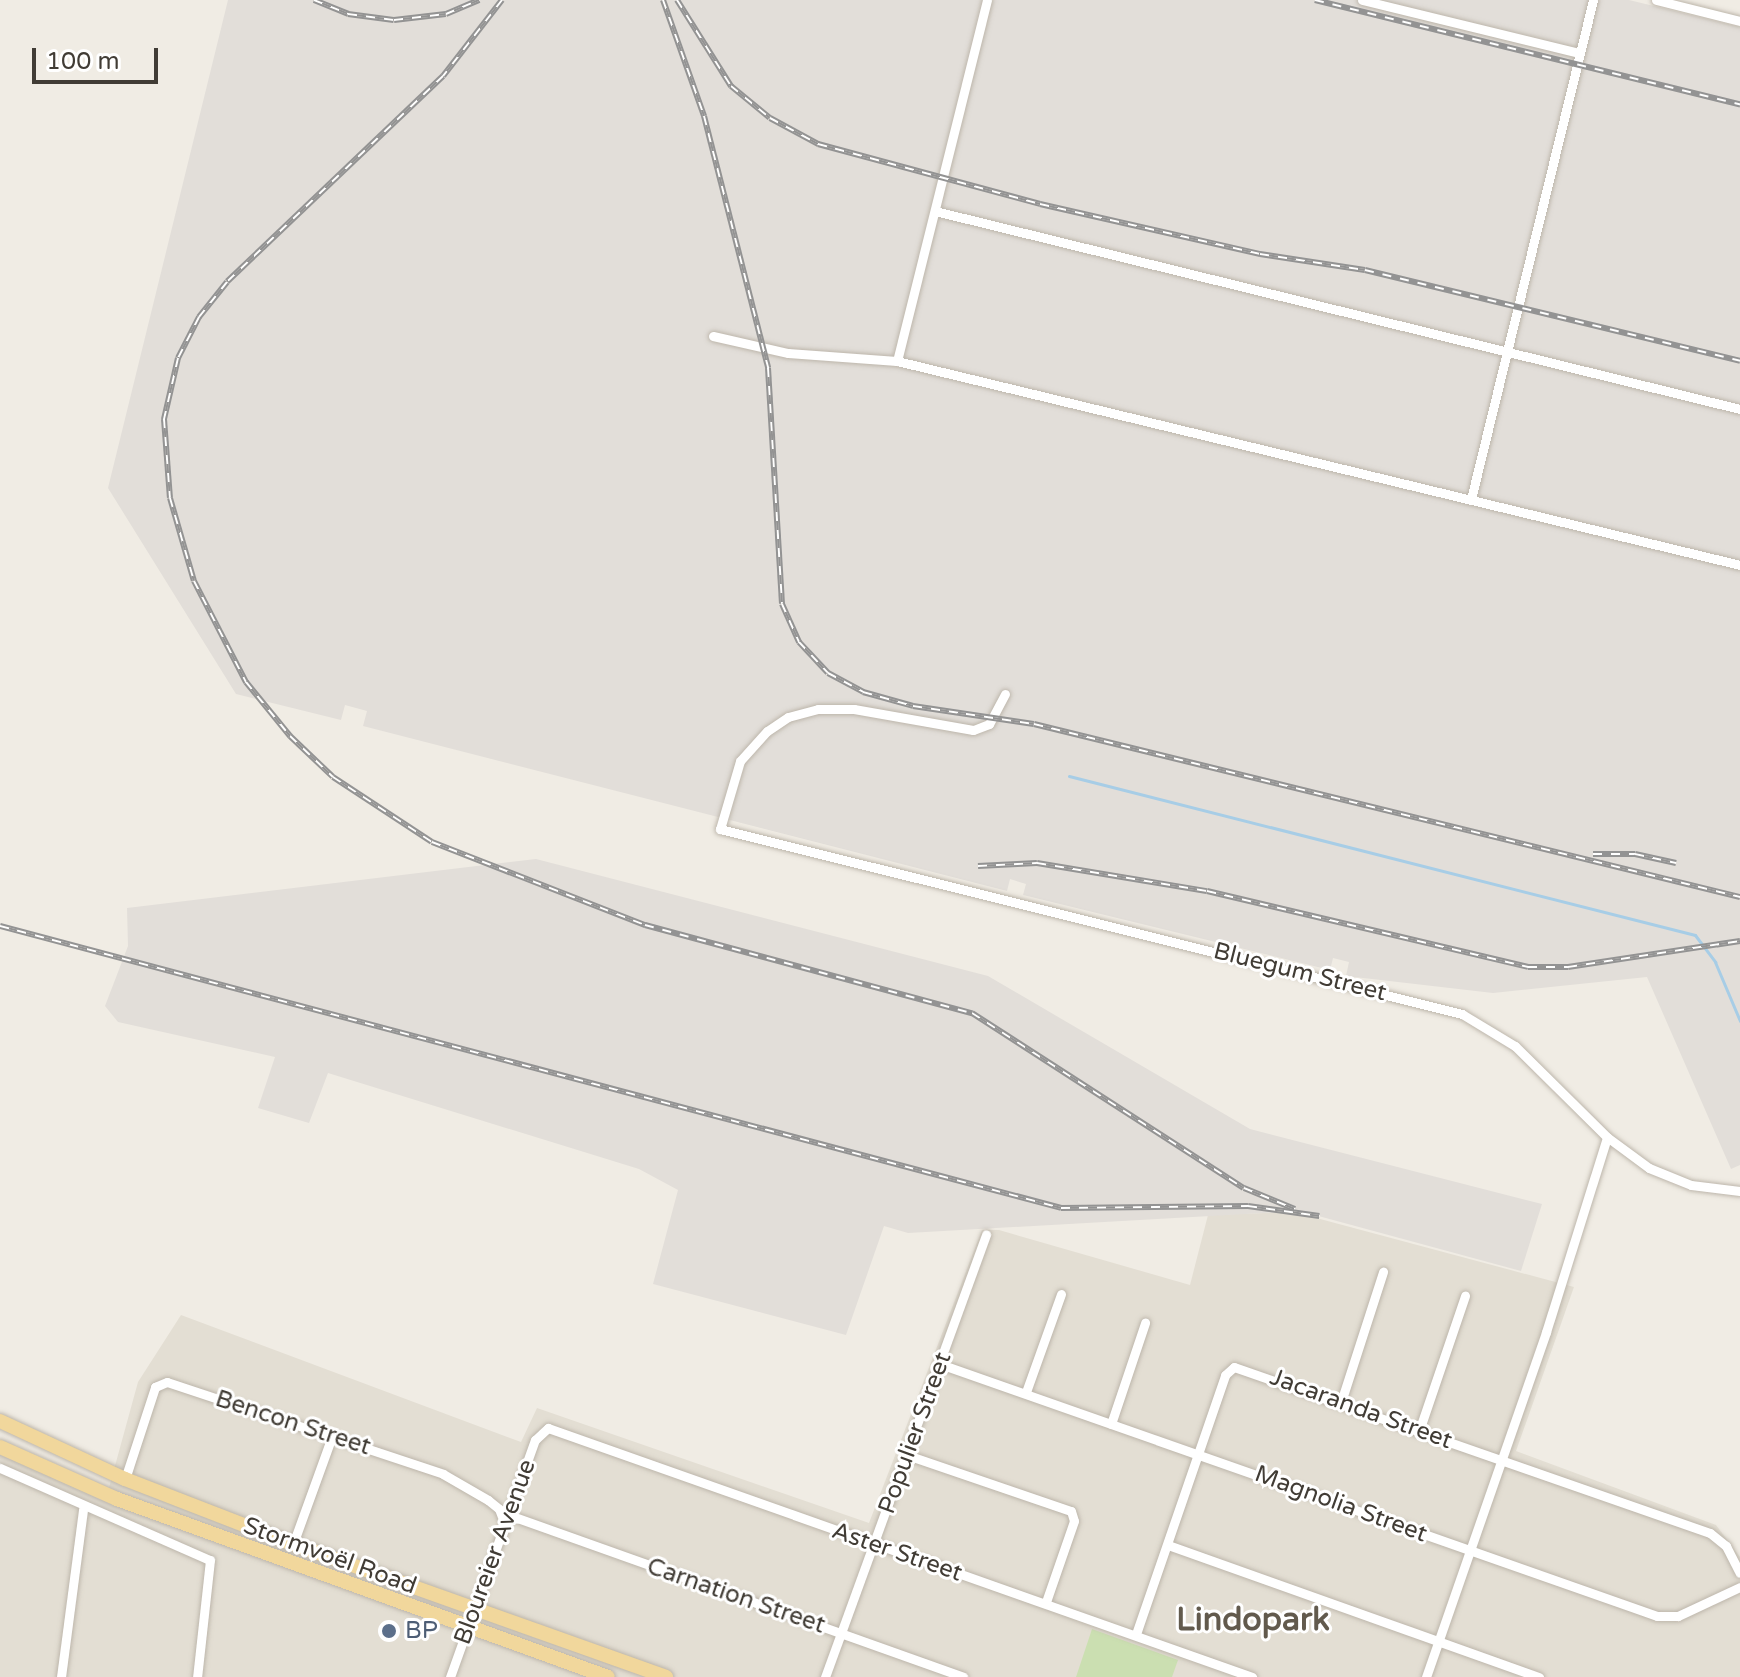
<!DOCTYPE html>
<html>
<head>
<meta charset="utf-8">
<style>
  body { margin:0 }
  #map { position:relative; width:1740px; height:1677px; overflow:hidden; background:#f0ece4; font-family:"Varela Round",sans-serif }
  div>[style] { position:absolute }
  .residential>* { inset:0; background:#e3ded3 }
  .industrial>* { inset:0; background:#e2ded9 }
  .green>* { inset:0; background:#cbdfb1 }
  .stream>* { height:3px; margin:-1.5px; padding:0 1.5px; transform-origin:1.5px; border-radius:1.5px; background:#a7cde6 }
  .roads { filter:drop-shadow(0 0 2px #bdb6ab) drop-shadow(0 0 2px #bdb6ab) }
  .street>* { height:9px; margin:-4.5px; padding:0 4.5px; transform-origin:4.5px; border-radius:4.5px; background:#fff }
  .primary>* { height:14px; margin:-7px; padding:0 7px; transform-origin:7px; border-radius:7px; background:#f1d79c }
  .rail>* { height:6px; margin-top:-3px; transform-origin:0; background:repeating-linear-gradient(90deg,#fff 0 9px,#939393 0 18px); box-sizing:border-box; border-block:2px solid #939393 }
  .dots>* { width:22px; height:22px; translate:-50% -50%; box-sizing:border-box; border:4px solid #fff; border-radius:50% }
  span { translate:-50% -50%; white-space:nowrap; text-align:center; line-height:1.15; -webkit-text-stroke:6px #fff; paint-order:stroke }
  .street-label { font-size:24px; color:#413c35 }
  .service-label { font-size:24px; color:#4e5e75 }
  .left { translate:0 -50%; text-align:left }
  .district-label { font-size:32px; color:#625a4d; font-weight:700 }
  .scale { position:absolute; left:32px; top:48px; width:126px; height:36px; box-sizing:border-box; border:4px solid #413c35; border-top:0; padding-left:10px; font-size:24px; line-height:28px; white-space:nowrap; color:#413c35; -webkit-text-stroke:6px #fff; paint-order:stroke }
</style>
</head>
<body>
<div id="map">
  <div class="residential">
    <div style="clip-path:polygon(1294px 1212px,1574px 1287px,1516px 1451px,1716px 1525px,1740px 1557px,1740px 1677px,0 1677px,0 1451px,107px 1495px,138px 1382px,181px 1315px,521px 1442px,537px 1408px,869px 1523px,982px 1230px,999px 1230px,1190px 1285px,1208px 1215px)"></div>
  </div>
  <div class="industrial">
    <div style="clip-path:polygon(228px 0,1629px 0,1740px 27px,1740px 1165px,1731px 1169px,1647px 977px,1493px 993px,1346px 976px,1349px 962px,1333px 958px,1330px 970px,1023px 895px,1026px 884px,1010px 879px,1007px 891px,363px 726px,367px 711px,345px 705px,341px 720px,236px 694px,108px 488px)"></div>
    <div style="clip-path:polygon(536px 859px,988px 976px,1250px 1129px,1542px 1204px,1521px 1271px,1300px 1211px,908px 1233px,884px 1226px,846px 1335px,653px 1284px,678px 1190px,639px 1169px,328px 1073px,309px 1123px,258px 1108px,275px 1057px,118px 1022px,105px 1006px,128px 946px,127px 908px)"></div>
  </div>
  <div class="green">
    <div style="clip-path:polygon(1092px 1629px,1178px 1660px,1172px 1677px,1076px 1677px)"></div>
  </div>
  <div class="stream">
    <div style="left:1069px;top:776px;width:646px;rotate:14.25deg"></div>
    <div style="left:1695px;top:935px;width:34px;rotate:53deg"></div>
    <div style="left:1715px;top:962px;width:64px;rotate:67deg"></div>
  </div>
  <div class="roads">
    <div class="street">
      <div style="left:1362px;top:0;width:224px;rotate:13.7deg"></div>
      <div style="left:1656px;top:0;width:87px;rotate:14deg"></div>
      <div style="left:935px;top:211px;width:829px;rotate:13.82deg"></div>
      <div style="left:713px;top:336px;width:77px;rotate:12.8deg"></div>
      <div style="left:788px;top:353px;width:109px;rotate:4.2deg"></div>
      <div style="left:897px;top:361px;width:867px;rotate:13.6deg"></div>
      <div style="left:897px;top:361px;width:372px;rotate:-76deg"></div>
      <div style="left:1471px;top:499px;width:514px;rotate:-76.26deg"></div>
      <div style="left:1005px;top:694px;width:34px;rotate:118deg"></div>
      <div style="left:989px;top:724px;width:17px;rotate:159deg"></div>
      <div style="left:973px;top:730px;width:121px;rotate:-170deg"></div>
      <div style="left:854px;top:709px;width:36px;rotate:180deg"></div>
      <div style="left:818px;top:709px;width:31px;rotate:165deg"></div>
      <div style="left:788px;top:717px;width:25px;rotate:146deg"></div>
      <div style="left:767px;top:731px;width:40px;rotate:132deg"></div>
      <div style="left:740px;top:761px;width:71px;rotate:106.4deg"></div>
      <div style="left:720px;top:829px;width:765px;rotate:14deg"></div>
      <div style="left:1462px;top:1014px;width:62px;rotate:31.1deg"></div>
      <div style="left:1515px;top:1046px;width:129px;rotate:44.7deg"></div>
      <div style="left:1607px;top:1137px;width:52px;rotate:36.4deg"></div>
      <div style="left:1649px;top:1168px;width:45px;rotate:22deg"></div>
      <div style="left:1691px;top:1185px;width:49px;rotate:7deg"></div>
      <div style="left:940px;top:1364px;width:760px;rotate:19.36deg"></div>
      <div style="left:1657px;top:1616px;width:21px"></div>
      <div style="left:1678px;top:1616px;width:68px;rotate:-25.1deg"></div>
      <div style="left:1026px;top:1392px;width:104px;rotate:-70.3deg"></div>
      <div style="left:1341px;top:1402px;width:137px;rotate:-72.1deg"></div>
      <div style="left:1111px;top:1424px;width:107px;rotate:-71.4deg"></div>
      <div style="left:1419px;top:1431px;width:143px;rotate:-71.2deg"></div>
      <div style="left:907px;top:1455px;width:173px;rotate:18.9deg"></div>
      <div style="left:1071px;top:1511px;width:10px;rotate:73deg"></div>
      <div style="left:1074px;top:1521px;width:86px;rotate:109.1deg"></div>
      <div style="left:0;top:1468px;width:229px;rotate:23.7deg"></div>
      <div style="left:210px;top:1560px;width:118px;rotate:96.3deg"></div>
      <div style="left:125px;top:1479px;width:97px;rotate:-71.9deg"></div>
      <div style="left:155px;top:1387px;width:13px;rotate:-23deg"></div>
      <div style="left:167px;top:1382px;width:291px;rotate:18.4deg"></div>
      <div style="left:443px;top:1474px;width:52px;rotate:30deg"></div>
      <div style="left:488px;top:1500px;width:14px;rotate:39deg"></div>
      <div style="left:499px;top:1509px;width:17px;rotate:69deg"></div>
      <div style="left:509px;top:1515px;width:482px;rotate:19.6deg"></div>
      <div style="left:293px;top:1544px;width:115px;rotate:-70.1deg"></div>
      <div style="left:1168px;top:1545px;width:394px;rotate:19.6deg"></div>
      <div style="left:1136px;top:1634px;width:274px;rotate:-71deg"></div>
      <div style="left:1225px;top:1375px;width:12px;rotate:-42deg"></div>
      <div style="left:1234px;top:1367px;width:504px;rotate:19.23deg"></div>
      <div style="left:1710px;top:1533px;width:21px;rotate:39deg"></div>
      <div style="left:1726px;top:1546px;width:30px;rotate:63deg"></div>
      <div style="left:61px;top:1677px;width:169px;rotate:-82.5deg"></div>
      <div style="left:450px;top:1677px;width:252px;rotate:-70.3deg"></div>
      <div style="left:535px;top:1440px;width:18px;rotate:-43deg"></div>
      <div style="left:548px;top:1428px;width:747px;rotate:19.48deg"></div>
      <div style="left:825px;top:1677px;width:471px;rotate:-70deg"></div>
      <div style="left:1426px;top:1677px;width:365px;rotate:-70.8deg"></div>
      <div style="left:1546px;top:1332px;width:204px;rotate:-72.6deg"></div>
    </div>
    <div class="primary">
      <div style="left:0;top:1421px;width:138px;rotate:24.9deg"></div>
      <div style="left:125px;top:1479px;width:180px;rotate:21.2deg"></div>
      <div style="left:293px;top:1544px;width:396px;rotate:19.6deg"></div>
      <div style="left:0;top:1447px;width:128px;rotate:24deg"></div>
      <div style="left:117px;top:1499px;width:522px;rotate:19.93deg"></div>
    </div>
  </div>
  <div class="rail">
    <div style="left:314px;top:0;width:37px;rotate:22deg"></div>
    <div style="left:348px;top:14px;width:46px;rotate:7.4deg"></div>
    <div style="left:394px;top:20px;width:52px;rotate:-6.6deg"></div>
    <div style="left:446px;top:14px;width:36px;rotate:-23deg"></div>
    <div style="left:502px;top:0;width:96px;rotate:127.8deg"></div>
    <div style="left:443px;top:76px;width:298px;rotate:136.4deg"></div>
    <div style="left:227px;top:282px;width:45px;rotate:128.7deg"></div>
    <div style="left:199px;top:317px;width:46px;rotate:117.1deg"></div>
    <div style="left:178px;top:358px;width:63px;rotate:102.9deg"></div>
    <div style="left:164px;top:419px;width:79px;rotate:85.7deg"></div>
    <div style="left:170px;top:498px;width:86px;rotate:73.9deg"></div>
    <div style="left:194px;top:581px;width:114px;rotate:62.8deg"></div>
    <div style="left:246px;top:682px;width:70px;rotate:50.8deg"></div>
    <div style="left:290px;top:736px;width:59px;rotate:43.6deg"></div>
    <div style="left:333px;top:777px;width:118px;rotate:33.3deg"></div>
    <div style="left:432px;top:842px;width:229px;rotate:21.3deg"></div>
    <div style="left:645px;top:925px;width:339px;rotate:15.1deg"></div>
    <div style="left:972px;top:1013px;width:323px;rotate:32.8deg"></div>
    <div style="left:1244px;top:1188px;width:55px;rotate:22.4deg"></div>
    <div style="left:663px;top:0;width:123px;rotate:70.5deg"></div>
    <div style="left:704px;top:116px;width:260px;rotate:75.7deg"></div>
    <div style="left:768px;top:368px;width:236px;rotate:86.6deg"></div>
    <div style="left:782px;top:604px;width:42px;rotate:65.9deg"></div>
    <div style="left:799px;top:642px;width:42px;rotate:46.9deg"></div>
    <div style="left:828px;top:673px;width:40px;rotate:28deg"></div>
    <div style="left:863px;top:692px;width:52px;rotate:15.6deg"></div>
    <div style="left:913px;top:706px;width:122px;rotate:8.5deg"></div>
    <div style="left:1034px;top:724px;width:727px;rotate:13.77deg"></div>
    <div style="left:677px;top:0;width:102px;rotate:57.9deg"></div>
    <div style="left:731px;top:86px;width:50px;rotate:39.4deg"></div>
    <div style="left:770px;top:118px;width:55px;rotate:28.4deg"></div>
    <div style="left:818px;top:144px;width:230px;rotate:15.1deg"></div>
    <div style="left:1040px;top:204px;width:226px;rotate:12.8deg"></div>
    <div style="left:1260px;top:254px;width:106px;rotate:8.7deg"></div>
    <div style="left:1365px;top:270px;width:386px;rotate:13.6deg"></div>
    <div style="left:1315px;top:0;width:438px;rotate:13.8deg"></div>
    <div style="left:1593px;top:854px;width:42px"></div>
    <div style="left:1635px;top:854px;width:42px;rotate:12.4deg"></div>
    <div style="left:978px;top:866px;width:59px;rotate:-2.9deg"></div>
    <div style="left:1037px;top:863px;width:172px;rotate:9.4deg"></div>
    <div style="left:1207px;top:891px;width:330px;rotate:13.3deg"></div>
    <div style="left:1528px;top:967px;width:40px"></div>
    <div style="left:1568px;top:967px;width:174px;rotate:-8.6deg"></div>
    <div style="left:0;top:926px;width:1098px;rotate:14.88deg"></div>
    <div style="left:1061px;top:1208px;width:187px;rotate:-0.6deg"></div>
    <div style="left:1248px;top:1206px;width:72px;rotate:8deg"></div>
  </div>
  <div class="dots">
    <div style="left:389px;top:1631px;background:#5c6f8a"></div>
  </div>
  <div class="street-label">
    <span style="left:1300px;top:972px;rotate:14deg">Bluegum Street</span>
    <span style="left:1361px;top:1409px;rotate:20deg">Jacaranda Street</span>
    <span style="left:293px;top:1423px;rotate:18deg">Bencon Street</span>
    <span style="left:915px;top:1433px;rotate:-70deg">Populier Street</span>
    <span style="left:1341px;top:1504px;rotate:20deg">Magnolia Street</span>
    <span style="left:495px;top:1552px;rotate:-70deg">Bloureier Avenue</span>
    <span style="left:897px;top:1552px;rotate:19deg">Aster Street</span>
    <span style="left:330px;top:1556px;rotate:20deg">Stormvoël Road</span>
    <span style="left:736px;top:1596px;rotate:19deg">Carnation Street</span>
  </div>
  <div class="service-label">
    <span class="left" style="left:405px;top:1631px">BP</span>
  </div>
  <div class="district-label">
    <span style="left:1253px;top:1620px">Lindopark</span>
  </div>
  <div class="scale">100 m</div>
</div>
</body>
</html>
